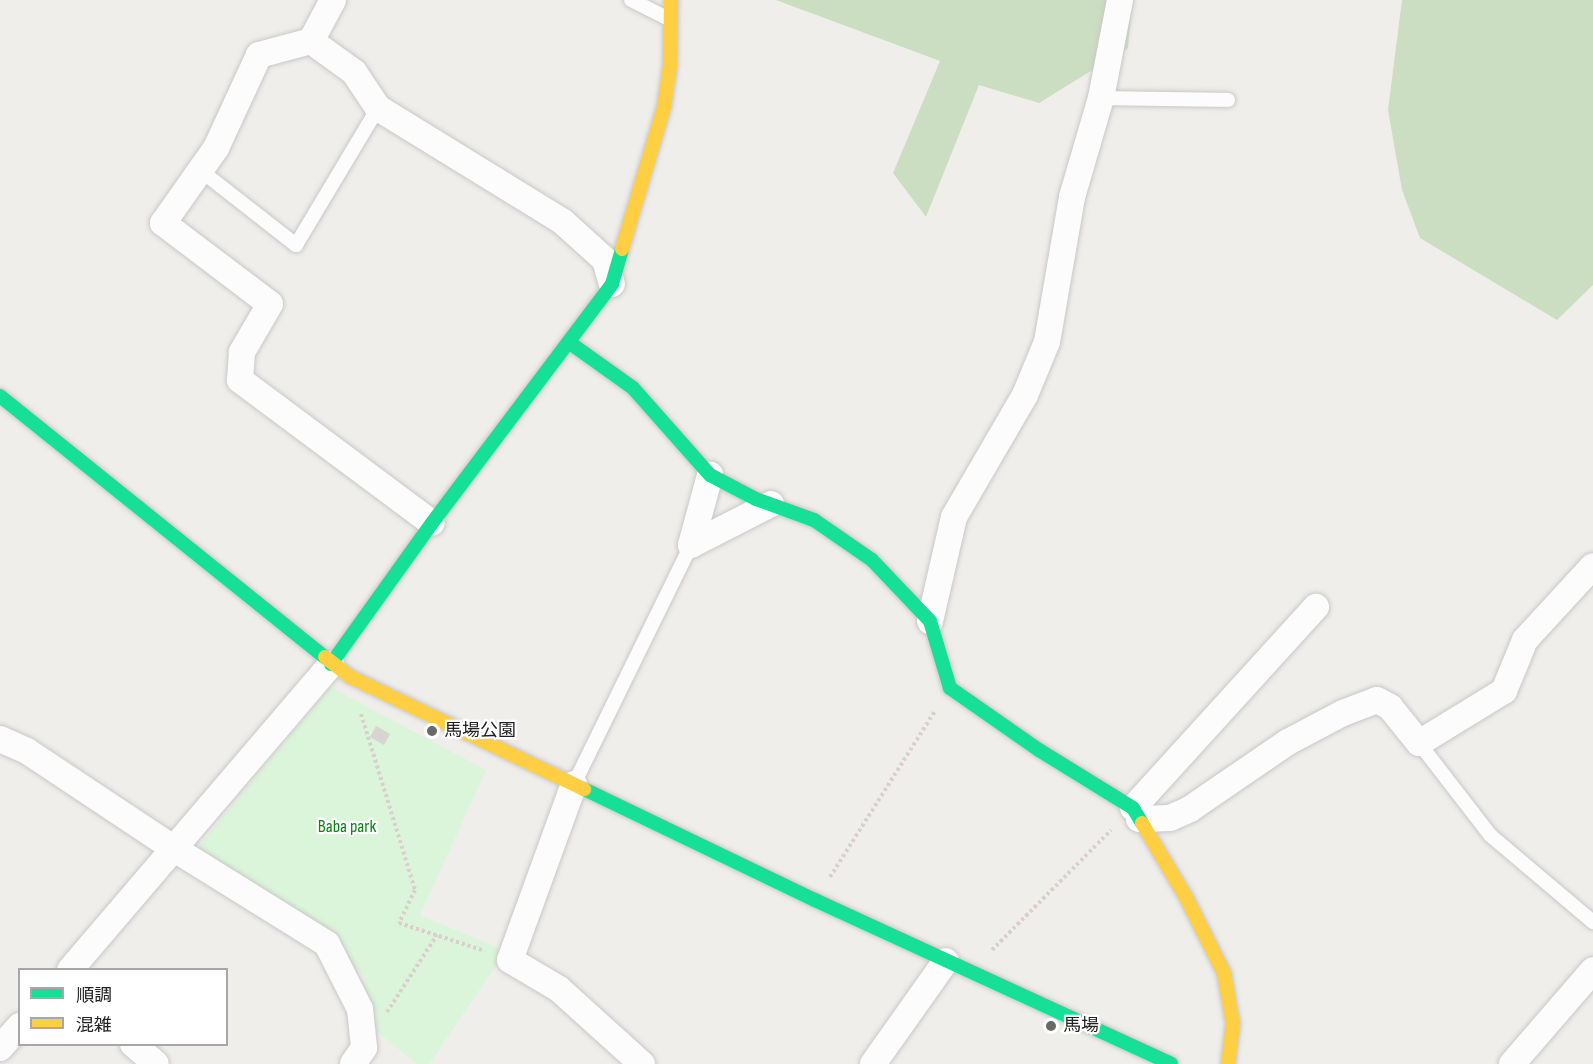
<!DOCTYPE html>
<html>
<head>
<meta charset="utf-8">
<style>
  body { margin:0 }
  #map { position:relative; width:1593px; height:1064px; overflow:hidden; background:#f0eeeb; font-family:"Sofia Sans Condensed","Noto Sans JP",sans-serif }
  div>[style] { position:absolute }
  .forest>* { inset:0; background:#cbdec1 }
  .park>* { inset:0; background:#daf5da }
  .building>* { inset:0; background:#d7d4d2 }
  .path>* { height:4px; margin-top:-2px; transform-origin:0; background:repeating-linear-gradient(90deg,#dccecd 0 3px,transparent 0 6px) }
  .roads { filter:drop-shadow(0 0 2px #c9c8c7) drop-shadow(0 0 2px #c9c8c7) }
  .lane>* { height:14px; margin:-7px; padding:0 7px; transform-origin:7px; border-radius:7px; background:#fdfcfc }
  .street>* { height:26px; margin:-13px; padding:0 13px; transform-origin:13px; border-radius:13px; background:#fdfcfc }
  .fast>* { height:14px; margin:-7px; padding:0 7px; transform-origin:7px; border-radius:7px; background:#16e098 }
  .slow>* { height:14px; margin:-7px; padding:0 7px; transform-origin:7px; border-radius:7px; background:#ffcf43 }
  .dots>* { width:16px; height:16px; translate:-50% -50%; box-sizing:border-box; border:3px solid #fff; border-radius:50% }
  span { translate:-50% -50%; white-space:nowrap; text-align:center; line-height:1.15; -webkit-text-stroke:4.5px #fff; paint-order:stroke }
  .poi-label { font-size:18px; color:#222 }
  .left { translate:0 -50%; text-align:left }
  .park-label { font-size:18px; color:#0c8416 }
  .legend { position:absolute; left:18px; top:968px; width:210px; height:78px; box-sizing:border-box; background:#fff; border:2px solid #a7a7a7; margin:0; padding:8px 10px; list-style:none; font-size:18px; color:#222 }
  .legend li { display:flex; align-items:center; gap:12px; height:30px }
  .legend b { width:30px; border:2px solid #a7a7a7 }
</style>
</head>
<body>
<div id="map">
  <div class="forest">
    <div style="clip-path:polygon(776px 0,1132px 0,1128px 48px,1039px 103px,979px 85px,926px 217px,893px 173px,940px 61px)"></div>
    <div style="clip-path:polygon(1402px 0,1593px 0,1593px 285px,1557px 320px,1420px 238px,1402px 190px,1388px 110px)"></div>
  </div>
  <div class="park">
    <div style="clip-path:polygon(330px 687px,486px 770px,420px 915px,506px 951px,429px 1064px,417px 1064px,371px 1027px,364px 975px,327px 944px,198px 847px)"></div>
  </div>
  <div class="building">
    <div style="clip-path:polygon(376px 726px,390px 734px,384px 745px,370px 737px)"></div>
  </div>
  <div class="path">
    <div style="left:361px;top:714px;width:184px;rotate:72.9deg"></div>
    <div style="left:415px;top:890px;width:37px;rotate:116deg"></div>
    <div style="left:399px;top:923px;width:90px;rotate:18deg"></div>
    <div style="left:830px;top:877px;width:196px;rotate:-57.7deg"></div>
    <div style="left:992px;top:950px;width:169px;rotate:-45.2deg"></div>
    <div style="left:387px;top:1012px;width:92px;rotate:-57deg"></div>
  </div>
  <div class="roads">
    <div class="lane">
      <div style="left:631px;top:0;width:42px;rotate:26.6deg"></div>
      <div style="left:1101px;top:98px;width:127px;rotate:0.9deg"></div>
      <div style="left:200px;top:170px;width:122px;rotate:38deg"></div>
      <div style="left:296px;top:245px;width:160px;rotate:-59.1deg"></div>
      <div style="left:1419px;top:743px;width:116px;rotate:52.3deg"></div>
      <div style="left:1490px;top:835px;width:135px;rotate:40.2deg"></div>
      <div style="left:574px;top:784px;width:266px;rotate:-63.9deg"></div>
    </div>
    <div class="street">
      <div style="left:333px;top:0;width:47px;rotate:118.2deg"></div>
      <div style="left:311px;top:41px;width:54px;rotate:164.9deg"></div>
      <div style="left:259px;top:55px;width:102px;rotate:114.8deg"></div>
      <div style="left:216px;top:148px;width:92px;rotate:125.2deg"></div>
      <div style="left:163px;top:223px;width:134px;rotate:37.1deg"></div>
      <div style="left:270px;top:304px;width:56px;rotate:120.3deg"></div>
      <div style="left:242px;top:352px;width:28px;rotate:94deg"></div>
      <div style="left:240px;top:380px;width:239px;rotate:36.7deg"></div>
      <div style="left:311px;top:41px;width:53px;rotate:35.8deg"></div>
      <div style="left:354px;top:72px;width:43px;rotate:56.3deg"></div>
      <div style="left:378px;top:108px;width:217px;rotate:31.6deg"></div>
      <div style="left:563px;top:222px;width:57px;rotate:42.1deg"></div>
      <div style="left:605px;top:260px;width:25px;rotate:74deg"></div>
      <div style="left:691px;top:545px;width:90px;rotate:-27.1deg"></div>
      <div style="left:691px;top:545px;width:73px;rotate:-74.8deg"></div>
      <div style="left:930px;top:621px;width:107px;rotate:-77deg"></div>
      <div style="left:954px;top:517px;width:141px;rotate:-59.8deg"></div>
      <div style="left:1025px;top:395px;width:57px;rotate:-67.5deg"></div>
      <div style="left:1047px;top:342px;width:147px;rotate:-80.2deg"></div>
      <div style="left:1072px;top:197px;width:103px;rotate:-73.7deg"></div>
      <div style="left:1101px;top:98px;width:100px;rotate:-79deg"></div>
      <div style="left:0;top:739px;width:30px;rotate:24deg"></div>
      <div style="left:27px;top:751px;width:175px;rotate:33.6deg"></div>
      <div style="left:173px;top:848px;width:181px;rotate:31.9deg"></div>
      <div style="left:327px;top:944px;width:73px;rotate:63.1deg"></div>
      <div style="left:360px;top:1009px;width:39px;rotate:84deg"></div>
      <div style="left:364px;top:1048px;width:19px;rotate:125deg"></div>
      <div style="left:574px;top:784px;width:187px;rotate:110deg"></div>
      <div style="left:510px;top:960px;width:57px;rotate:30.6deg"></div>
      <div style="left:559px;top:989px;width:112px;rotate:42.1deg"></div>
      <div style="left:1133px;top:808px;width:272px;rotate:-47.7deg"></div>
      <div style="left:1139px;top:819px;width:31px;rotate:-2deg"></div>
      <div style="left:1170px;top:818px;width:22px;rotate:-24deg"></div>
      <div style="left:1190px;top:809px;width:119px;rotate:-34.4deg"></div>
      <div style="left:1288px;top:742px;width:62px;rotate:-27.8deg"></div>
      <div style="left:1343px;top:713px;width:36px;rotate:-21deg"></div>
      <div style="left:1377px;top:700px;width:15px;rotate:28deg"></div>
      <div style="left:1390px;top:707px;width:46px;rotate:51.1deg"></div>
      <div style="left:1419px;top:743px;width:100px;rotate:-31.5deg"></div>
      <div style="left:1504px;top:691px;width:55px;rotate:-67.6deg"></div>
      <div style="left:1525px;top:640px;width:100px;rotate:-47.4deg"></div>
      <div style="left:70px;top:970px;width:402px;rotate:-49.5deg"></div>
      <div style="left:133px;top:1044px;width:30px;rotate:41deg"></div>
      <div style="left:0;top:1048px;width:30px;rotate:-48deg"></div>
      <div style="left:873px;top:1064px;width:126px;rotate:-54.7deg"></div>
      <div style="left:1512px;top:1064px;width:124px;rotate:-49.2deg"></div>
    </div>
    <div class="fast">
      <div style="left:570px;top:343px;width:77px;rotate:35.5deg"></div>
      <div style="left:633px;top:388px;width:116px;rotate:48.5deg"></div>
      <div style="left:710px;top:475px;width:52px;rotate:27.6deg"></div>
      <div style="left:756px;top:499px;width:62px;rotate:19.9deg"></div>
      <div style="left:814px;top:520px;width:70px;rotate:34.6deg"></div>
      <div style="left:872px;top:560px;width:84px;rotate:46.4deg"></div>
      <div style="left:930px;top:621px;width:70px;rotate:73.4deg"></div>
      <div style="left:950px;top:688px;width:108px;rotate:34.9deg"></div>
      <div style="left:1039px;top:750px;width:110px;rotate:31.7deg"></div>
      <div style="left:1133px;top:808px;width:17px;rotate:59deg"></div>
      <div style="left:0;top:396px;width:417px;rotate:38.8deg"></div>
      <div style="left:331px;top:664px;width:173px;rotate:-54.4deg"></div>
      <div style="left:432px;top:523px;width:299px;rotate:-53deg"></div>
      <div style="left:612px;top:284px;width:36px;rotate:-74deg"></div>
      <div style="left:584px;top:789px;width:256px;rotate:25.7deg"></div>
      <div style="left:815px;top:900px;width:392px;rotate:24.7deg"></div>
    </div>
    <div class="slow">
      <div style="left:622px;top:249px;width:148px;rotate:-73.5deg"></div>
      <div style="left:664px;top:107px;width:41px;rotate:-81.7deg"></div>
      <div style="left:670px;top:66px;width:66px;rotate:-89.1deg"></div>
      <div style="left:325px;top:657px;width:31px;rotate:38deg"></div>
      <div style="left:349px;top:676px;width:261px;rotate:25.7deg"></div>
      <div style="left:1142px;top:823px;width:86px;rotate:59.3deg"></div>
      <div style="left:1186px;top:897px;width:85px;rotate:63.4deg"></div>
      <div style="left:1224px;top:973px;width:52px;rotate:80deg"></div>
      <div style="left:1233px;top:1024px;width:40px;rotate:97.1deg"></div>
    </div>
  </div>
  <div class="dots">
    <div style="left:432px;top:731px;background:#6a6968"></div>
    <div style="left:1051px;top:1026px;background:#6a6968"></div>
  </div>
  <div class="poi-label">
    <span class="left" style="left:444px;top:731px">馬場公園</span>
    <span class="left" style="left:1063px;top:1026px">馬場</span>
  </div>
  <div class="park-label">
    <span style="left:347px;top:827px">Baba park</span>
  </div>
  <ul class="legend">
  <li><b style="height:8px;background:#16e098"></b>順調</li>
  <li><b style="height:8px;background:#ffcf43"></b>混雑</li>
  </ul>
</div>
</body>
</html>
